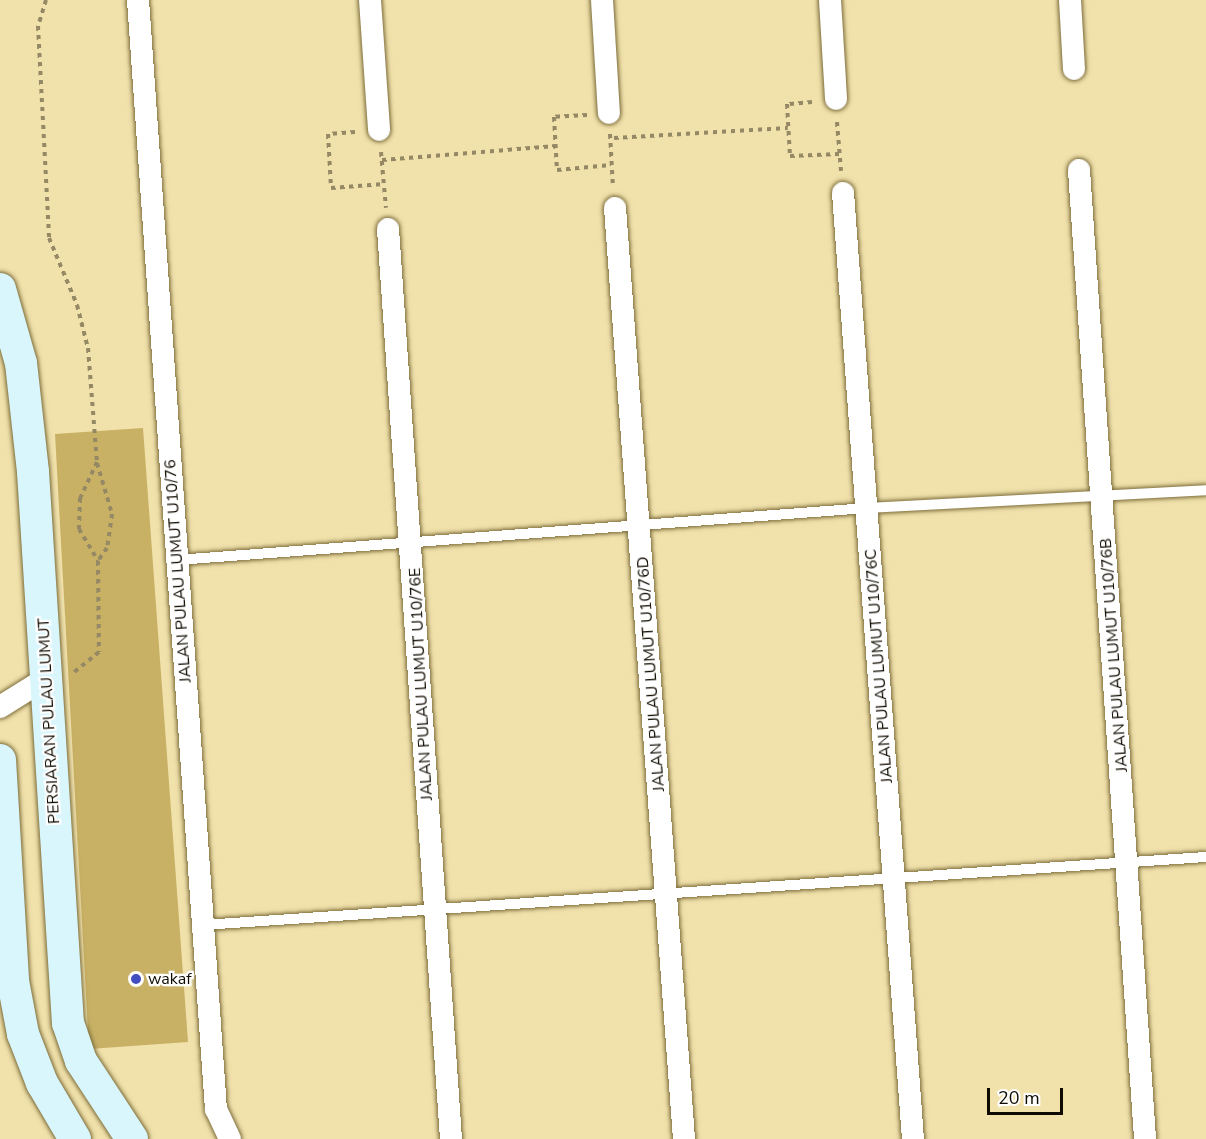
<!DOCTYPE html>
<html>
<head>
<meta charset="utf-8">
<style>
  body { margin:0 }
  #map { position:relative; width:1206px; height:1139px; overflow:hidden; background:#f1e1ab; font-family:"Nunito Sans",sans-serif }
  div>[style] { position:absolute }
  .green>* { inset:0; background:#c8b165 }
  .path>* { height:4px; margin-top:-2px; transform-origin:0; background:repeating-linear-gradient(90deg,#948964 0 4.5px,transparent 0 9px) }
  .roads { filter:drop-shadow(0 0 2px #7c6d3b) drop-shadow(0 0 2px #7c6d3b) }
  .lane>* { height:10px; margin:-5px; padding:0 5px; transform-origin:5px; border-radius:5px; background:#fff }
  .street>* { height:22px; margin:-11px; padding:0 11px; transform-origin:11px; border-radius:11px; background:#fff }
  .secondary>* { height:32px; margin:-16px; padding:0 16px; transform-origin:16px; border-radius:16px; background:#d8f6fc }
  .dots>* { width:16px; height:16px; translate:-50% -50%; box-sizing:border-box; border:3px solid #fff; border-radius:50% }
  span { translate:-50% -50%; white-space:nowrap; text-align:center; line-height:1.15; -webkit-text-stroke:4.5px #fff; paint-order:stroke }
  .street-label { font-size:16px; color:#100b00 }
  .poi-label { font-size:16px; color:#100b00 }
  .left { translate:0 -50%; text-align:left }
  .scale { position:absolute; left:987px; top:1088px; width:76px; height:27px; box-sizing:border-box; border:3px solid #100b00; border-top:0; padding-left:8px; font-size:18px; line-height:21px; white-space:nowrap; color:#100b00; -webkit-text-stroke:4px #fff; paint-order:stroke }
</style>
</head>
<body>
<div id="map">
  <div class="green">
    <div style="clip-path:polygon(143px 428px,188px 1042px,89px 1049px,55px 434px)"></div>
  </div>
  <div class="path">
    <div style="left:46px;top:0;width:27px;rotate:107deg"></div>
    <div style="left:38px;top:26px;width:212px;rotate:87deg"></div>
    <div style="left:49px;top:238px;width:73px;rotate:67.3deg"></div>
    <div style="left:77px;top:305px;width:44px;rotate:75.7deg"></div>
    <div style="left:88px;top:348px;width:114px;rotate:85.5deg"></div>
    <div style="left:97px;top:462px;width:40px;rotate:115deg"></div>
    <div style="left:80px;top:498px;width:31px;rotate:92deg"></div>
    <div style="left:79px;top:529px;width:37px;rotate:59deg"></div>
    <div style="left:98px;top:561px;width:91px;rotate:89.4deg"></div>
    <div style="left:99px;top:652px;width:35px;rotate:141deg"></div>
    <div style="left:812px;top:102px;width:25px;rotate:175deg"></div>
    <div style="left:787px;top:104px;width:52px;rotate:86.7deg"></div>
    <div style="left:790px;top:156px;width:49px;rotate:-2.3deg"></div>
    <div style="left:587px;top:115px;width:33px;rotate:177deg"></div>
    <div style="left:554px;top:117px;width:53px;rotate:86.8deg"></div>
    <div style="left:557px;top:170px;width:54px;rotate:-5.3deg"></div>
    <div style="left:837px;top:122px;width:49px;rotate:85.3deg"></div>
    <div style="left:355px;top:132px;width:27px;rotate:176deg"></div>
    <div style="left:328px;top:134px;width:54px;rotate:86.8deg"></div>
    <div style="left:331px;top:188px;width:53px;rotate:-4.3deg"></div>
    <div style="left:610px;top:134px;width:53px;rotate:86.8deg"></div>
    <div style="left:614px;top:138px;width:174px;rotate:-3.3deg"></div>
    <div style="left:381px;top:152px;width:56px;rotate:84.9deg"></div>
    <div style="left:382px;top:160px;width:175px;rotate:-4.6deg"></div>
    <div style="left:97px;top:463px;width:53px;rotate:73.6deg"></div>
    <div style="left:112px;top:514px;width:34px;rotate:98deg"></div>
    <div style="left:107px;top:548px;width:16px;rotate:125deg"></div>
  </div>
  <div class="roads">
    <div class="lane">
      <div style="left:177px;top:560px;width:692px;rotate:-4.31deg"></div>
      <div style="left:867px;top:508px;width:339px;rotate:-3deg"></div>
      <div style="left:203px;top:925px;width:1005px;rotate:-3.88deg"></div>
    </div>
    <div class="street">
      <div style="left:138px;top:0;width:1112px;rotate:85.98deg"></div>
      <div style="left:216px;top:1109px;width:33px;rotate:65deg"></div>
      <div style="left:370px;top:0;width:130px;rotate:86deg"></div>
      <div style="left:602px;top:0;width:113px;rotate:86.5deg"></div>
      <div style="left:830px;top:0;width:99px;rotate:86.5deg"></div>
      <div style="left:1070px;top:0;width:69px;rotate:86.7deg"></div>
      <div style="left:1079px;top:170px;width:971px;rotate:86.1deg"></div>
      <div style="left:843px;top:193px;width:949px;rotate:85.77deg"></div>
      <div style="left:615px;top:208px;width:934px;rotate:85.76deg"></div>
      <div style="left:388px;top:229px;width:912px;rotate:86.04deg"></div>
      <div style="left:0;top:707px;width:57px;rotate:-32deg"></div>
    </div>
    <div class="secondary">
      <div style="left:0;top:289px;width:77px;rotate:74.2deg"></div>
      <div style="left:21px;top:363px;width:110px;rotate:83.7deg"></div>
      <div style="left:33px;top:472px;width:552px;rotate:86.37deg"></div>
      <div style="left:68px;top:1023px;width:40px;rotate:71.1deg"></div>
      <div style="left:81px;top:1061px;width:93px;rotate:56.8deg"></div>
      <div style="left:0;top:760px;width:221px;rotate:86.6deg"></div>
      <div style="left:13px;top:981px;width:54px;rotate:79.3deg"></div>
      <div style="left:23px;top:1034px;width:53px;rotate:68.8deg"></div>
      <div style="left:42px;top:1083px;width:65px;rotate:59.5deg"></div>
    </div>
  </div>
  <div class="dots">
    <div style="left:136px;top:979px;background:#434dc2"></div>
  </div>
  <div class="street-label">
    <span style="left:178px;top:571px;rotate:-94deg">JALAN PULAU LUMUT U10/76</span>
    <span style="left:1114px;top:655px;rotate:-94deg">JALAN PULAU LUMUT U10/76B</span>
    <span style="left:879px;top:666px;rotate:-94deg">JALAN PULAU LUMUT U10/76C</span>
    <span style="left:651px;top:674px;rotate:-94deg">JALAN PULAU LUMUT U10/76D</span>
    <span style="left:421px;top:684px;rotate:-93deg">JALAN PULAU LUMUT U10/76E</span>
    <span style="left:49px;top:721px;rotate:-93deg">PERSIARAN PULAU LUMUT</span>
  </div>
  <div class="poi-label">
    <span class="left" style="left:148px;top:979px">wakaf</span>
  </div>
  <div class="scale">20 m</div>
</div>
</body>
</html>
